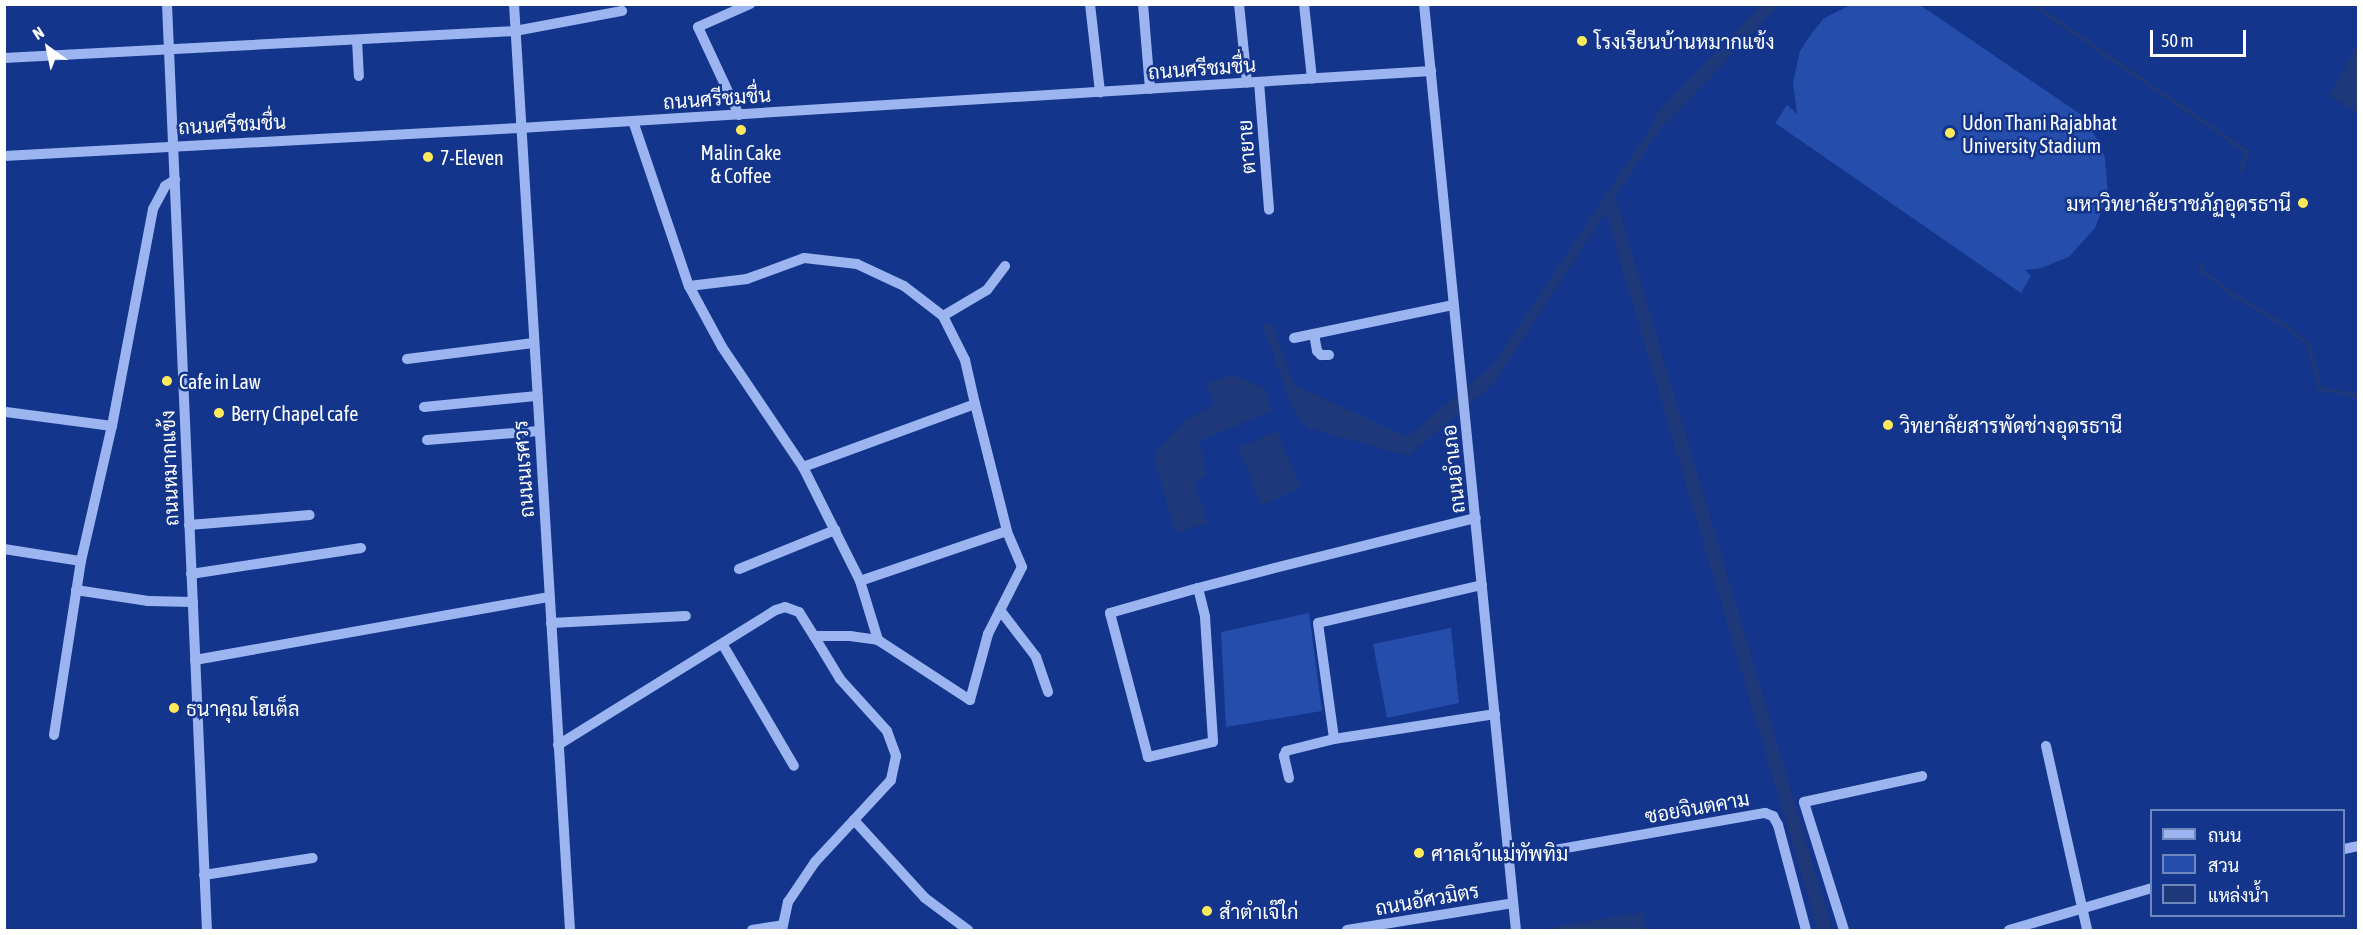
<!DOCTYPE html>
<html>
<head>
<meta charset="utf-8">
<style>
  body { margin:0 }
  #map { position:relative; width:2363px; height:935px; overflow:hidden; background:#13358c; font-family:"Asap Condensed",Sarabun,sans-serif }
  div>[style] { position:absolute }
  .green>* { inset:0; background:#254dab }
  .water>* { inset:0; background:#1f3879 }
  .stream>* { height:4px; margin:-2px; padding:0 2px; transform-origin:2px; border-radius:2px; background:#1f3879 }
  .canal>* { height:14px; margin:-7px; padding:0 7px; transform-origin:7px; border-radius:7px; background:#1f3879 }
  .minor>* { height:10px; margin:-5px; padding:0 5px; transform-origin:5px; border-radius:5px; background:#9cb5f0 }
  .dots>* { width:16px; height:16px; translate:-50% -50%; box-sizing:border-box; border:3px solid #13358c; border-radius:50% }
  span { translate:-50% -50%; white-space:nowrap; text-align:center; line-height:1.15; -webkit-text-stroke:5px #13358c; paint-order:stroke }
  .poi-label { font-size:20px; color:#fff }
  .left { translate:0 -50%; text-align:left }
  .right { translate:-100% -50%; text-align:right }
  .street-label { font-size:20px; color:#fff }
  .frame { position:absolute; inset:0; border:6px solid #fff; pointer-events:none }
  .legend { position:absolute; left:2150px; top:809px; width:195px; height:108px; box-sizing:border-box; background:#13358c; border:2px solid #7186ba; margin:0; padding:8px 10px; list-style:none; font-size:18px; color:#fff }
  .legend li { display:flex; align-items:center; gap:12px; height:30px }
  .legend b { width:30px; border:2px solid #7186ba }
  .north { position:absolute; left:18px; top:18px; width:60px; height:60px; -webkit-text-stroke:4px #13358c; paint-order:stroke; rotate:327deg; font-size:16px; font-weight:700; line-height:24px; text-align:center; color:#fff }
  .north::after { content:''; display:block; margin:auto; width:21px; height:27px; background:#fff; clip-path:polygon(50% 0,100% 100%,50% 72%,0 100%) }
  .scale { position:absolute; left:2150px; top:30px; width:96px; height:27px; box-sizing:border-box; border:3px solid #fff; border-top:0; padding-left:8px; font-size:18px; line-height:21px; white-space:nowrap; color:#fff; -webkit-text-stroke:4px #13358c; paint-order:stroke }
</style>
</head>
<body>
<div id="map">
  <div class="green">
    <div style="clip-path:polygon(1850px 5px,1920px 5px,2080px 114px,2099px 142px,2105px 158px,2108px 194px,2095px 228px,2069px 257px,2041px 268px,2025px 270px,2031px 276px,2021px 293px,1775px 123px,1787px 105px,1797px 114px,1793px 82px,1800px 51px,1807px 40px,1823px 19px)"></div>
    <div style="clip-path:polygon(1309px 613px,1322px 711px,1226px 727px,1221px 632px)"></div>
    <div style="clip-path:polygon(1451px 628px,1459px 703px,1387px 718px,1373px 644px)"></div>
  </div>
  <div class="water">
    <div style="clip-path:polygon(2358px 45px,2358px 113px,2329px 96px)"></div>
    <div style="clip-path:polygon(1659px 115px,1667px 119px,1493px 384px,1409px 456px,1308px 428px,1293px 410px,1262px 324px,1272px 323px,1293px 384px,1407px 437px,1494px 364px)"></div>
    <div style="clip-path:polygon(1232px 375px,1265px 388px,1272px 411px,1199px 441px,1207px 475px,1194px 484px,1208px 523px,1176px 533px,1155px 464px,1157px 450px,1184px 421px,1215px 404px,1206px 384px)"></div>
    <div style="clip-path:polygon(1277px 431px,1301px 488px,1262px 505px,1238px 448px)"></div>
    <div style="clip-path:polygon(1643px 912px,1646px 930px,1555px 930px,1554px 927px)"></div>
  </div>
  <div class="stream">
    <div style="left:2032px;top:4px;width:261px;rotate:34.5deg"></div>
    <div style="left:2247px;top:152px;width:20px;rotate:108deg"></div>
    <div style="left:2202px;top:263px;width:6px;rotate:108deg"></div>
    <div style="left:2200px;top:269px;width:37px;rotate:38deg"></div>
    <div style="left:2229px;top:292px;width:70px;rotate:31deg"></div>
    <div style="left:2289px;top:328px;width:27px;rotate:42deg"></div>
    <div style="left:2309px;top:346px;width:44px;rotate:75.7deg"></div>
    <div style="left:2320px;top:389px;width:39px;rotate:10deg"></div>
  </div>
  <div class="canal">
    <div style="left:1663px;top:117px;width:156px;rotate:-46.3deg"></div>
    <div style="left:1611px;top:206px;width:755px;rotate:73.53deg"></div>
  </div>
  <div class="minor">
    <div style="left:167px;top:4px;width:927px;rotate:87.53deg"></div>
    <div style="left:514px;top:4px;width:928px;rotate:86.54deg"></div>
    <div style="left:1090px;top:4px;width:89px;rotate:83.5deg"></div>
    <div style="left:1143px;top:4px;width:85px;rotate:85.3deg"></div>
    <div style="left:1239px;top:4px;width:79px;rotate:84.2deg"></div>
    <div style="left:1304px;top:4px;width:75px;rotate:83.9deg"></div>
    <div style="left:1424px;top:4px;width:931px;rotate:84.33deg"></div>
    <div style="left:357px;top:40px;width:36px;rotate:87deg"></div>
    <div style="left:4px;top:58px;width:512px;rotate:-3.02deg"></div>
    <div style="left:515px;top:31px;width:109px;rotate:-10.6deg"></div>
    <div style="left:1259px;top:82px;width:128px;rotate:85.5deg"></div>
    <div style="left:739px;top:115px;width:97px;rotate:-115deg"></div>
    <div style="left:698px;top:27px;width:57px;rotate:-23.9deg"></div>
    <div style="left:633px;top:121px;width:174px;rotate:71.3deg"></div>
    <div style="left:689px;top:286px;width:69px;rotate:61.6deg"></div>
    <div style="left:722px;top:347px;width:145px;rotate:56deg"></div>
    <div style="left:803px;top:467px;width:183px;rotate:-20.1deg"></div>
    <div style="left:975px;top:404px;width:45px;rotate:-102.8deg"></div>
    <div style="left:965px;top:360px;width:49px;rotate:-116.6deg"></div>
    <div style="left:943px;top:316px;width:49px;rotate:-142.4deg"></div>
    <div style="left:904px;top:286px;width:52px;rotate:-154.9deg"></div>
    <div style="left:857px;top:264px;width:53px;rotate:-173.5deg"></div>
    <div style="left:804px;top:258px;width:61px;rotate:159.8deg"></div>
    <div style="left:747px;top:279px;width:58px;rotate:173.1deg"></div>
    <div style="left:4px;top:156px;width:517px;rotate:-3.11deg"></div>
    <div style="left:520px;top:128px;width:913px;rotate:-3.58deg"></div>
    <div style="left:943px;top:316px;width:51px;rotate:-30.6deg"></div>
    <div style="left:987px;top:290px;width:30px;rotate:-53deg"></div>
    <div style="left:1314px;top:334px;width:17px;rotate:80deg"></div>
    <div style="left:1317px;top:351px;width:6px;rotate:45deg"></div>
    <div style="left:1321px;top:355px;width:8px"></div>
    <div style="left:1294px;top:338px;width:163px;rotate:-11.7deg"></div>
    <div style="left:407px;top:359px;width:127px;rotate:-7.2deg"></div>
    <div style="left:424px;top:407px;width:114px;rotate:-5.6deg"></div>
    <div style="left:6px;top:412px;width:107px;rotate:7.5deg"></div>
    <div style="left:427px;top:440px;width:112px;rotate:-4.6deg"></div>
    <div style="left:803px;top:467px;width:127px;rotate:63.4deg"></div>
    <div style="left:860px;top:581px;width:155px;rotate:-18.8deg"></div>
    <div style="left:189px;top:525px;width:121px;rotate:-4.7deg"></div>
    <div style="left:4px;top:549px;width:78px;rotate:8.9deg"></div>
    <div style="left:739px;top:569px;width:104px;rotate:-22.1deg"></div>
    <div style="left:191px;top:574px;width:172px;rotate:-8.7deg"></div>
    <div style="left:860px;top:581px;width:62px;rotate:73deg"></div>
    <div style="left:1482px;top:585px;width:168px;rotate:167deg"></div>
    <div style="left:1318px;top:623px;width:117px;rotate:82.1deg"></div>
    <div style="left:1334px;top:739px;width:163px;rotate:-8.8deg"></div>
    <div style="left:1198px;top:588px;width:30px;rotate:76deg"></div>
    <div style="left:1205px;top:617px;width:125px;rotate:86.3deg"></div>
    <div style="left:1213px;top:742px;width:67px;rotate:167deg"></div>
    <div style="left:1148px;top:757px;width:149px;rotate:-104.8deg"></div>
    <div style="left:1110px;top:613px;width:91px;rotate:-15.9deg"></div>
    <div style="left:1198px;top:588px;width:75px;rotate:-14.6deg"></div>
    <div style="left:1271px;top:569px;width:211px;rotate:-14deg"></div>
    <div style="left:76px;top:590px;width:73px;rotate:8.7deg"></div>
    <div style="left:148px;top:601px;width:45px;rotate:1.3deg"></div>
    <div style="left:1000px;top:610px;width:59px;rotate:52.5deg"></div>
    <div style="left:1036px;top:657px;width:37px;rotate:71deg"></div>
    <div style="left:551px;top:623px;width:135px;rotate:-3deg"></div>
    <div style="left:814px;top:636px;width:50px;rotate:58.8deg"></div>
    <div style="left:840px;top:679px;width:70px;rotate:47.9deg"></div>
    <div style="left:887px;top:731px;width:27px;rotate:70deg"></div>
    <div style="left:896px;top:756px;width:25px;rotate:102deg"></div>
    <div style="left:891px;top:780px;width:54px;rotate:132.8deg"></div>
    <div style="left:854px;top:820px;width:105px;rotate:47.7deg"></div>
    <div style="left:925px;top:898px;width:54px;rotate:36.7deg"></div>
    <div style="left:723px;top:645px;width:140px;rotate:59.6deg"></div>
    <div style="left:195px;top:660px;width:360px;rotate:-10.1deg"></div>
    <div style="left:54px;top:735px;width:176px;rotate:-81.2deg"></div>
    <div style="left:81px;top:561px;width:139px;rotate:-77.1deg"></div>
    <div style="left:112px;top:426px;width:221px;rotate:-79.3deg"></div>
    <div style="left:153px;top:209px;width:26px;rotate:-62deg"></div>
    <div style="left:165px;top:186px;width:12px;rotate:-31deg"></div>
    <div style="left:558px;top:745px;width:256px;rotate:-31.8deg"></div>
    <div style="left:776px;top:610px;width:9px;rotate:-18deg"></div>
    <div style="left:785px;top:607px;width:15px;rotate:20deg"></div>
    <div style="left:799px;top:612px;width:28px;rotate:58deg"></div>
    <div style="left:814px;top:636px;width:36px"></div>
    <div style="left:850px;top:636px;width:28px;rotate:8deg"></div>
    <div style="left:878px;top:640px;width:110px;rotate:33.1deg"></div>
    <div style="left:970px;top:700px;width:68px;rotate:-74.7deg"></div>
    <div style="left:988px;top:634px;width:75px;rotate:-63.1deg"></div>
    <div style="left:1022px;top:567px;width:39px;rotate:-113deg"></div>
    <div style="left:1007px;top:531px;width:131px;rotate:-104.1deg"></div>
    <div style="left:2046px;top:746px;width:189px;rotate:77.4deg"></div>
    <div style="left:1289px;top:778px;width:23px;rotate:-103deg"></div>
    <div style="left:1284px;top:756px;width:5px;rotate:-68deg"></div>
    <div style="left:1286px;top:751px;width:49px;rotate:-14deg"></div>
    <div style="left:2344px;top:849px;width:14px;rotate:-12deg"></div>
    <div style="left:1509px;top:858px;width:260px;rotate:-10deg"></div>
    <div style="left:1765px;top:813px;width:9px;rotate:21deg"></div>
    <div style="left:1773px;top:816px;width:10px;rotate:61deg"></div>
    <div style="left:1778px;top:825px;width:109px;rotate:75.1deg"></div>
    <div style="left:204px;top:875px;width:110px;rotate:-8.9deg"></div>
    <div style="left:752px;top:930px;width:31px;rotate:-9deg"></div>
    <div style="left:782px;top:930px;width:29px;rotate:-78deg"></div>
    <div style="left:788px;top:902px;width:48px;rotate:-56deg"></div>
    <div style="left:815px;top:862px;width:57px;rotate:-47.1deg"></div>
    <div style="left:1347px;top:930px;width:168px;rotate:-9.2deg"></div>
    <div style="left:1844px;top:930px;width:134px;rotate:-107.4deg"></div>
    <div style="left:1804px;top:802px;width:121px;rotate:-12.4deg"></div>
    <div style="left:2009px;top:930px;width:149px;rotate:-16.4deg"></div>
  </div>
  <div class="dots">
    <div style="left:1582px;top:41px;background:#ffe95b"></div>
    <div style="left:741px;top:130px;background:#ffe95b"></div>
    <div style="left:1950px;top:133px;background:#ffe95b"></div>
    <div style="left:428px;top:157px;background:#ffe95b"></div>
    <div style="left:2303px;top:203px;background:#ffe95b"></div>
    <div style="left:167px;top:381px;background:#ffe95b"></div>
    <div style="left:219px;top:413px;background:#ffe95b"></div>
    <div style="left:1888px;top:425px;background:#ffe95b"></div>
    <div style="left:174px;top:708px;background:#ffe95b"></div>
    <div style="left:1419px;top:853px;background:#ffe95b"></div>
    <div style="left:1207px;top:911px;background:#ffe95b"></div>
  </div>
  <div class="poi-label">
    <span class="left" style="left:1594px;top:41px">โรงเรียนบ้านหมากแข้ง</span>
    <span class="left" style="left:1962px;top:134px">Udon Thani Rajabhat<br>University Stadium</span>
    <span style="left:741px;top:164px">Malin Cake<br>&amp; Coffee</span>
    <span class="left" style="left:440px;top:157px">7-Eleven</span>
    <span class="right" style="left:2291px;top:203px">มหาวิทยาลัยราชภัฏอุดรธานี</span>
    <span class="left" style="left:179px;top:381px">Cafe in Law</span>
    <span class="left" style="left:231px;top:413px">Berry Chapel cafe</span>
    <span class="left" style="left:1900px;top:425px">วิทยาลัยสารพัดช่างอุดรธานี</span>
    <span class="left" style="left:186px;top:708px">ธนาคุณ โฮเต็ล</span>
    <span class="left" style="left:1431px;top:853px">ศาลเจ้าแม่ทัพทิม</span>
    <span class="left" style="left:1219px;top:911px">สำตำเจ๊ใก่</span>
  </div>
  <div class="street-label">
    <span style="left:1202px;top:68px;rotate:-4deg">ถนนศรีชมชื่น</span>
    <span style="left:717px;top:98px;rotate:-4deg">ถนนศรีชมชื่น</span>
    <span style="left:232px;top:124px;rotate:-3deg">ถนนศรีชมชื่น</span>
    <span style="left:1246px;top:147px;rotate:-94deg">ตายาย</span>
    <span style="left:169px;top:468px;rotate:-92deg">ถนนหมากแข้ง</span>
    <span style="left:523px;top:469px;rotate:-94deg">ถนนนเรศวร</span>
    <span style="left:1453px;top:469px;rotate:-96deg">ถนนอำเภอ</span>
    <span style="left:1697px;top:807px;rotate:-10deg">ซอยจินตคาม</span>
    <span style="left:1427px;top:899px;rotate:-10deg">ถนนอัศวมิตร</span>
  </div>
  <div class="frame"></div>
  <ul class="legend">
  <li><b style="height:8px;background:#9cb5f0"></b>ถนน</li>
  <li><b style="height:16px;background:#254dab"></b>สวน</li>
  <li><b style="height:16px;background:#1f3879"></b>แหล่งน้ำ</li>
  </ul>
  <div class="north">N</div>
  <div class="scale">50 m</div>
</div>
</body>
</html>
